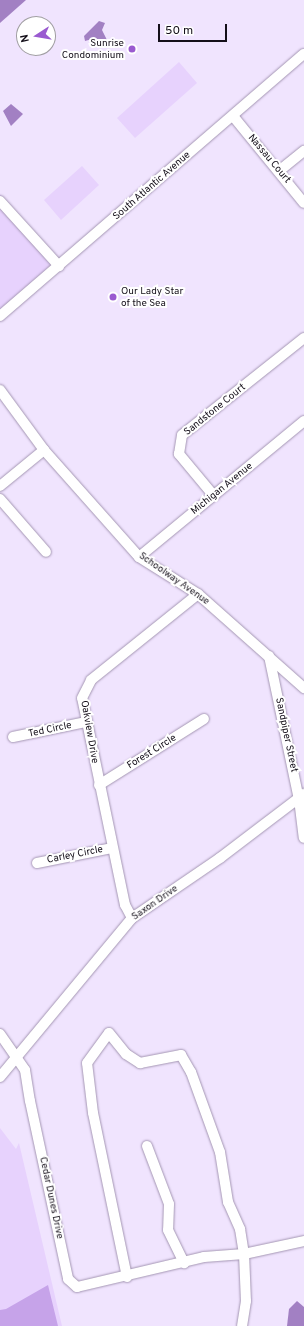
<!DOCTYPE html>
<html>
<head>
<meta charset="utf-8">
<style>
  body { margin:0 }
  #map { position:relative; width:304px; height:1326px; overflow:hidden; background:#f0e4fe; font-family:Overpass,sans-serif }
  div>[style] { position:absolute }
  .green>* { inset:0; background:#e7d2fd }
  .forest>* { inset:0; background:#c6a3e9 }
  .water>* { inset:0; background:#a280c3 }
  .roads { filter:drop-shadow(0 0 1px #a496b3) drop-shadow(0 0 1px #a496b3) }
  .minor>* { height:10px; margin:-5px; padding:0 5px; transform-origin:5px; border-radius:5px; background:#fff }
  .dots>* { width:11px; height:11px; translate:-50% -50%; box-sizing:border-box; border:2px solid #fff; border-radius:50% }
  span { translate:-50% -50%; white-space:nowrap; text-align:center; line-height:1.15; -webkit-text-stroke:4px #fff; paint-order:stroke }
  .poi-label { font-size:10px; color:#140f19 }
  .right { translate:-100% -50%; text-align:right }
  .left { translate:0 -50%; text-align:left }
  .street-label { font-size:10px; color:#140f19 }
  .north { position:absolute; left:16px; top:16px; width:40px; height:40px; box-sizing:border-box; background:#fff; border:1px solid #a19fa3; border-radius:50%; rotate:258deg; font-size:11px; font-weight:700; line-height:16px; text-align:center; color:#140f19 }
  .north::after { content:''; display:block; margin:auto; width:14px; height:18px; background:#9a5ad0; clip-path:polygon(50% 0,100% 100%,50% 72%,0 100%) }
  .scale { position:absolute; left:158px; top:24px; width:69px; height:18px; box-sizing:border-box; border:2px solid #140f19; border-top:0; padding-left:5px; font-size:12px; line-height:14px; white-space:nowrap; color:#140f19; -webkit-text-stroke:3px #fff; paint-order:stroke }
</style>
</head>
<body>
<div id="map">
  <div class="green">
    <div style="clip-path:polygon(179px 62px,197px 83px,135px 138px,117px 118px)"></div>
    <div style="clip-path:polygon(82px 166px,99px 185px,61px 220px,44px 200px)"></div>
    <div style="clip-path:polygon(0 194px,55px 263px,0 310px)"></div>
    <div style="clip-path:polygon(0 1128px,16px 1149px,19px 1143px,62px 1326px,0 1326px)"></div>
  </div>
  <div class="forest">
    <div style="clip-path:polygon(48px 1285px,58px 1326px,0 1326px,0 1310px,6px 1309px)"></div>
  </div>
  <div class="water">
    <div style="clip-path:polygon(0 0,26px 0,0 23px)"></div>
    <div style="clip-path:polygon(99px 21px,105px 23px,102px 30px,107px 40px,100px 44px,92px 39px,85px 41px,84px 36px)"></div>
    <div style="clip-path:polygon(11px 104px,23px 114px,11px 126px,3px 111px)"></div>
    <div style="clip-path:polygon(297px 1301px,304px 1307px,304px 1326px,287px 1326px,289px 1309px)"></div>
  </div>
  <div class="roads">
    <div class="minor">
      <div style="left:233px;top:116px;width:112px;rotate:50.8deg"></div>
      <div style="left:279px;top:171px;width:32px;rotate:-39deg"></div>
      <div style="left:0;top:201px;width:88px;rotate:47.8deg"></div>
      <div style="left:0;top:316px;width:401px;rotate:-40.8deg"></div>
      <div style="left:0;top:390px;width:74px;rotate:53.7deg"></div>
      <div style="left:44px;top:450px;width:143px;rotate:48.4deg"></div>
      <div style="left:139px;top:557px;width:70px;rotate:32.1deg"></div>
      <div style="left:198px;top:594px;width:142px;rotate:41.6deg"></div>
      <div style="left:0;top:486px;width:57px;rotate:-39.3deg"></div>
      <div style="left:214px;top:496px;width:55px;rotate:-129.8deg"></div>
      <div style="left:179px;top:454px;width:19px;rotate:-81deg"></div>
      <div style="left:182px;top:435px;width:156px;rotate:-38.5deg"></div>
      <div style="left:0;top:499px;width:70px;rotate:49deg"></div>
      <div style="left:139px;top:557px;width:214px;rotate:-39.5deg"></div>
      <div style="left:269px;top:656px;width:146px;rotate:78.2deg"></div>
      <div style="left:299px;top:799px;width:39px;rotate:83deg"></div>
      <div style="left:13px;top:737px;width:75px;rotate:-11.6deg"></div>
      <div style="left:99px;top:785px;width:124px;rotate:-32.2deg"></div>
      <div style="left:37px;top:863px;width:76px;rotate:-11.3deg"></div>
      <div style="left:132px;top:918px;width:15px;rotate:-118deg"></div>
      <div style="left:125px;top:905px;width:211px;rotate:-101.7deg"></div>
      <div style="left:82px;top:698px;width:20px;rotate:-63deg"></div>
      <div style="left:91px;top:680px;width:137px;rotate:-38.8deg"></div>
      <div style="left:0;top:1034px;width:44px;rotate:55.2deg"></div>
      <div style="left:25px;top:1070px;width:31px;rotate:81deg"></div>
      <div style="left:30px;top:1101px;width:182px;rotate:77.9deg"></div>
      <div style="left:68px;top:1279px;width:12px;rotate:42deg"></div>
      <div style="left:77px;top:1287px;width:130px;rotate:-13.3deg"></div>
      <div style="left:204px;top:1257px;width:40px;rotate:-4.3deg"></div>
      <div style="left:244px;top:1254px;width:61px;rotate:-12.2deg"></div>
      <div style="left:0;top:1077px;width:207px;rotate:-50.3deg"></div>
      <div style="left:132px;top:918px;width:107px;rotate:-34.3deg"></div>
      <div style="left:220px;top:858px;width:106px;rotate:-37.3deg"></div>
      <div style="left:147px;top:1146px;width:62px;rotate:69.2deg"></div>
      <div style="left:169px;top:1204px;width:26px;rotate:92deg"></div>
      <div style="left:168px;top:1230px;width:37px;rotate:64deg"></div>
      <div style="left:127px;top:1277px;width:167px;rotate:-101.7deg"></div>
      <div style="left:93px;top:1113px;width:50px;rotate:-96.8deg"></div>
      <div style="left:87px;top:1063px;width:37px;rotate:-54deg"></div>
      <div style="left:109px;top:1033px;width:27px;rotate:51deg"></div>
      <div style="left:126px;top:1054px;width:17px;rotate:33deg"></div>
      <div style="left:140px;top:1063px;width:42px;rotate:-11deg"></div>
      <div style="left:181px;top:1055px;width:20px;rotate:60deg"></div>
      <div style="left:191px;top:1072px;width:85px;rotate:70.1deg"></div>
      <div style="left:220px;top:1152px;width:51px;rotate:80.9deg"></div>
      <div style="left:228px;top:1202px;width:30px;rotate:66deg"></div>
      <div style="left:240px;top:1229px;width:25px;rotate:81deg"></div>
      <div style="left:244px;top:1254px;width:47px;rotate:87.6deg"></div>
      <div style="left:246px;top:1301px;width:25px;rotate:99deg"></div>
    </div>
  </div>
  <div class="dots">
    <div style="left:132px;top:49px;background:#9a5ad0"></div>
    <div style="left:113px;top:297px;background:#9a5ad0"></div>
  </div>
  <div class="poi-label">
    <span class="right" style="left:124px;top:49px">Sunrise<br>Condominium</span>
    <span class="left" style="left:121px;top:297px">Our Lady Star<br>of the Sea</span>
  </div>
  <div class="street-label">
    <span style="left:269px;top:159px;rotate:50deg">Nassau Court</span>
    <span style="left:152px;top:186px;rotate:-41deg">South Atlantic Avenue</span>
    <span style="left:215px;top:410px;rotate:-39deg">Sandstone Court</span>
    <span style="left:222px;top:489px;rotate:-39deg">Michigan Avenue</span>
    <span style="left:174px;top:579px;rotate:35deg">Schoolway Avenue</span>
    <span style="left:50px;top:730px;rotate:-12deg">Ted Circle</span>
    <span style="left:89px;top:732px;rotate:80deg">Oakview Drive</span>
    <span style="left:286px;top:735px;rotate:78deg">Sandpiper Street</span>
    <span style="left:152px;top:752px;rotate:-32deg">Forest Circle</span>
    <span style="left:75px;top:855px;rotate:-11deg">Carley Circle</span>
    <span style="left:155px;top:903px;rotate:-35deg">Saxon Drive</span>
    <span style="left:51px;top:1198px;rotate:78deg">Cedar Dunes Drive</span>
  </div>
  <div class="north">N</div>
  <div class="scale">50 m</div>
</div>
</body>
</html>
